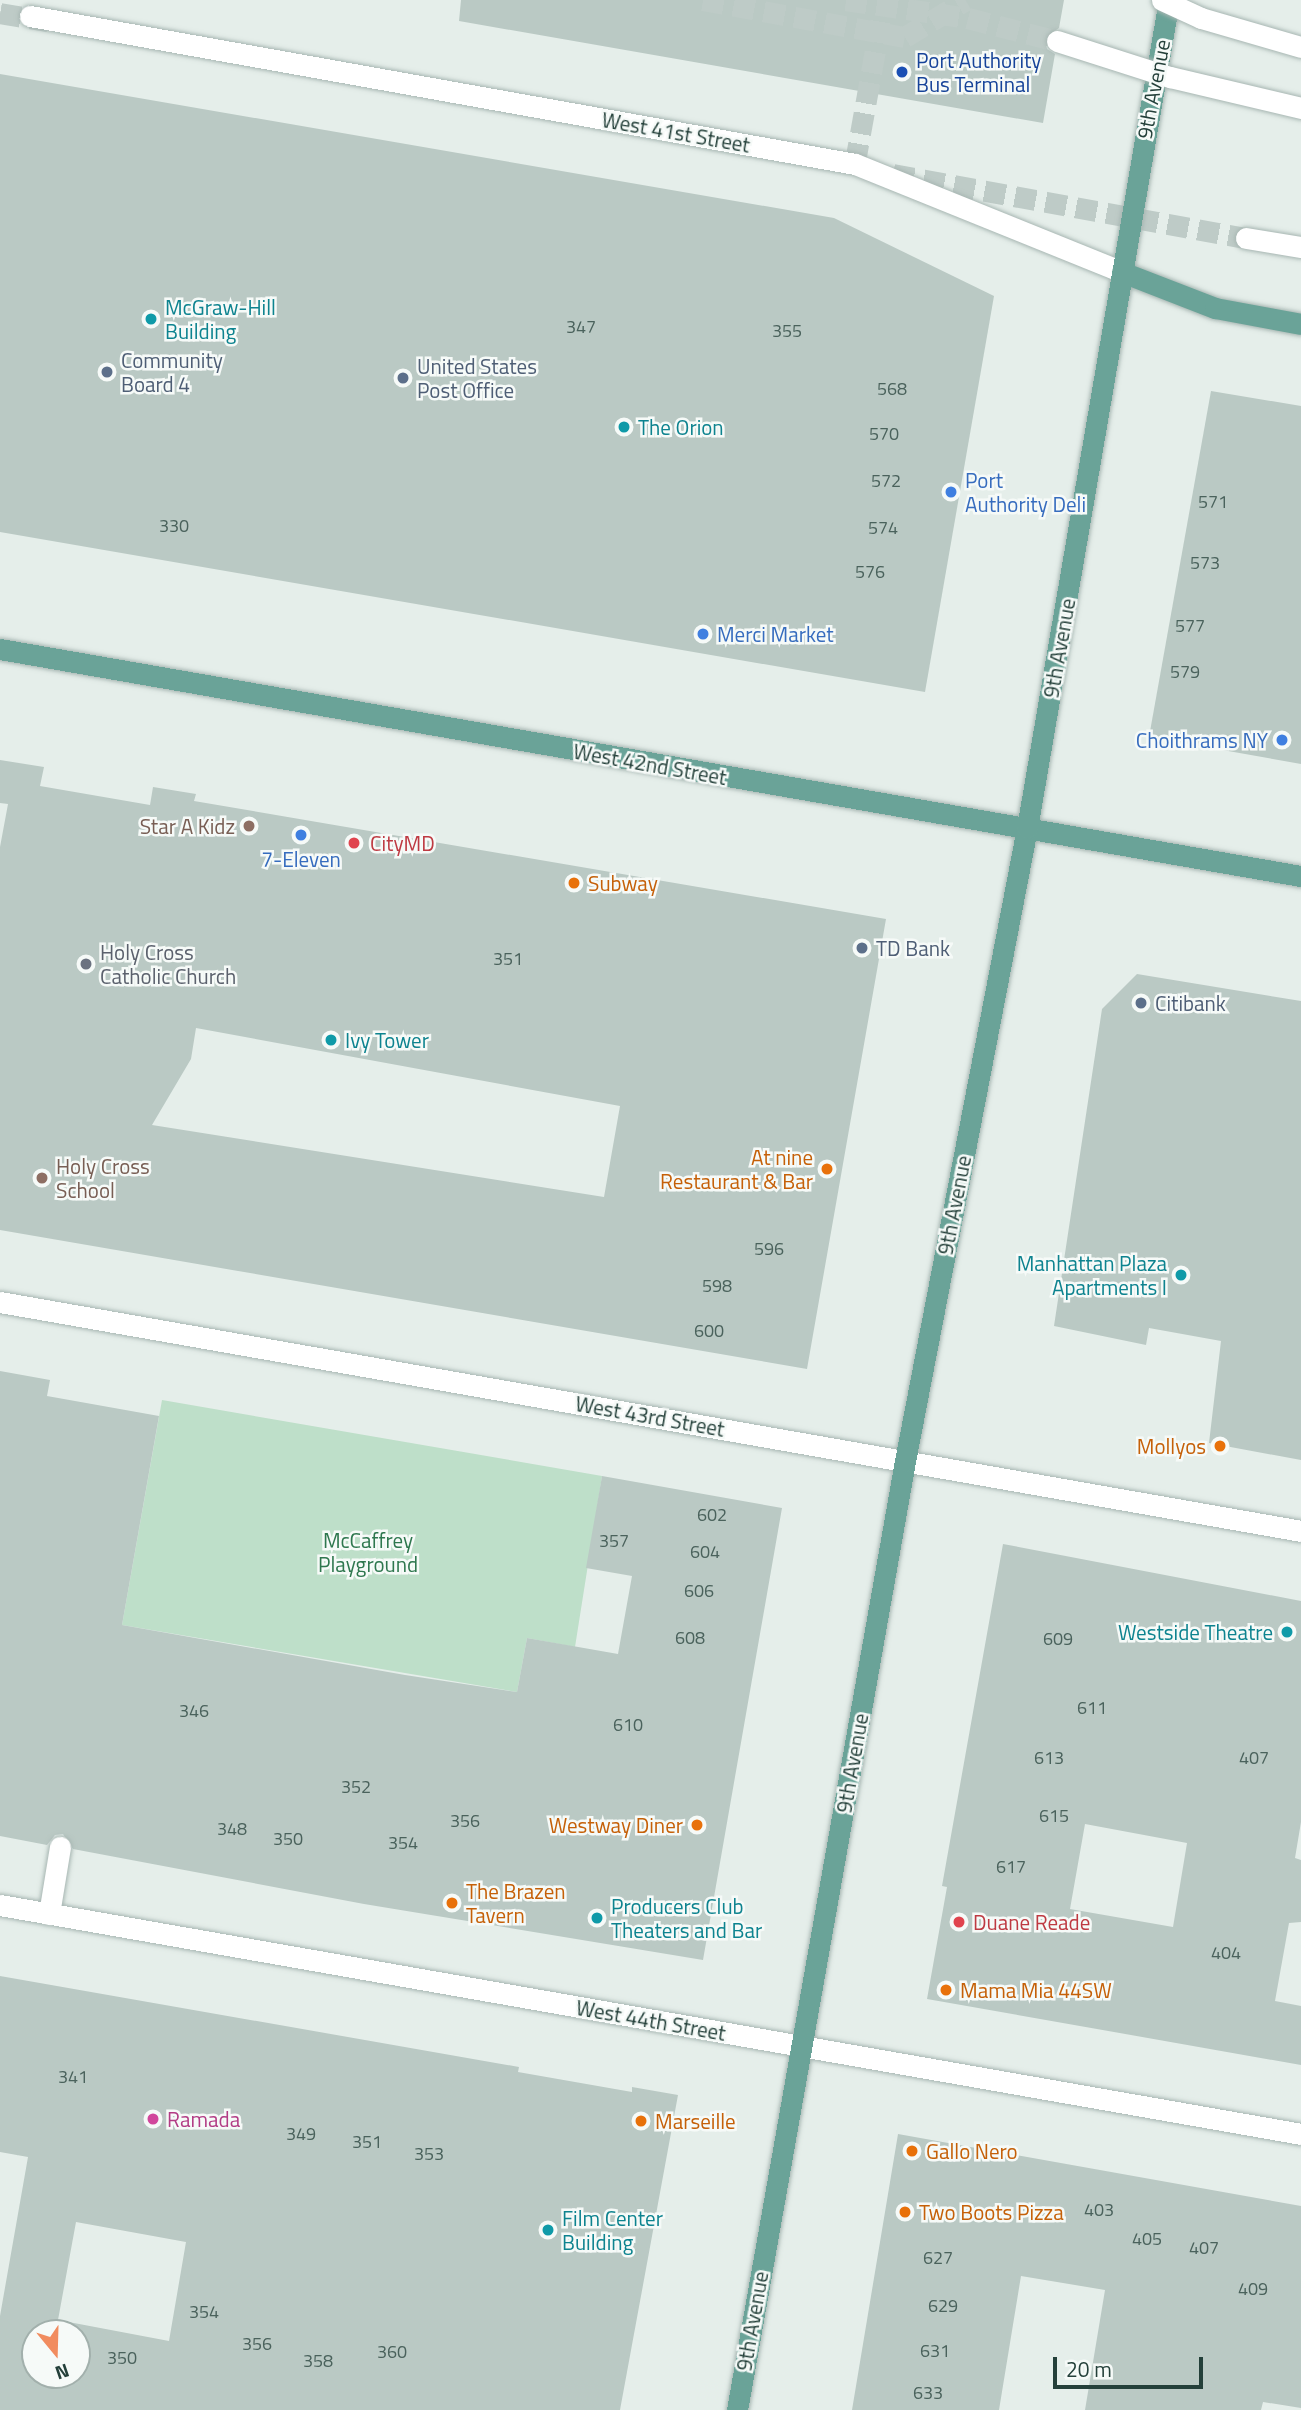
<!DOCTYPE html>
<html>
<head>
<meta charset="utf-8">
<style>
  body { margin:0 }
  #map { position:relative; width:1301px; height:2410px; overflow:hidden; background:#e5eeea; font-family:"Titillium Web",sans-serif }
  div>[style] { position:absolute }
  .green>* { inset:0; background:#bedfc9 }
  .building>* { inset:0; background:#bac9c4 }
  .minor-tunnel>* { height:21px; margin-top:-10.5px; transform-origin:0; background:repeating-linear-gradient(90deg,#becbc7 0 21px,transparent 0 31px) }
  .roads { filter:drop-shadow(0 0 2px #a7b6b2) drop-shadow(0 0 2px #a7b6b2) }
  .minor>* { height:21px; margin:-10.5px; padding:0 10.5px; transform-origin:10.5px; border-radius:10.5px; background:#fff }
  .major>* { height:21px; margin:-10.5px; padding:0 10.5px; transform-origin:10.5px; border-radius:10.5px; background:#6aa398 }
  .bridges { filter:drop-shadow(0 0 2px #a7b6b2) drop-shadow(0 0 2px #a7b6b2) }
  .minor-bridge>* { height:21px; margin:-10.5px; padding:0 10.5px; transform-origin:10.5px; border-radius:10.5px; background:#fff }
  .dots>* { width:19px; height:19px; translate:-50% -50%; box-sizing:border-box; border:4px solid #f6faf8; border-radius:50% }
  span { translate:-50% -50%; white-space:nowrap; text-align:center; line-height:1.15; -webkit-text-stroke:5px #f6faf8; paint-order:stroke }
  .number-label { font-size:18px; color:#4a625c }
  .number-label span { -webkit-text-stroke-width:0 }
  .transit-label { font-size:21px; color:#164399 }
  .left { translate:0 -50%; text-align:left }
  .street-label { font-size:21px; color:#24403a }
  .culture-label { font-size:21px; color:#0d838f }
  .right { translate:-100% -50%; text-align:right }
  .service-label { font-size:21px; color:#4e5e75 }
  .shop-label { font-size:21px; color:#366cbe }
  .education-label { font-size:21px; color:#785e54 }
  .health-label { font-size:21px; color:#be3a42 }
  .food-label { font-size:21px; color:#c56008 }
  .worship-label { font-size:21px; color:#5b616d }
  .park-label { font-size:21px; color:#2e774e }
  .hotel-label { font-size:21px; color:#b23c85 }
  .north { position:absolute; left:21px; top:2319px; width:70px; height:70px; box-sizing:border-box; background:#f6faf8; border:2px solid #a2b0ac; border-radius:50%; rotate:161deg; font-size:19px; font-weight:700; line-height:28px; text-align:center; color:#24403a }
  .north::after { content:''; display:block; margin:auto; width:24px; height:32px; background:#f18c5f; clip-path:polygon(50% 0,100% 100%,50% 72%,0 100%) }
  .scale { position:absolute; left:1053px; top:2357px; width:150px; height:32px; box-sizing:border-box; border:4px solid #24403a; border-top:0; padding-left:9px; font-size:21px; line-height:24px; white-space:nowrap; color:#24403a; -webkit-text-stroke:5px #f6faf8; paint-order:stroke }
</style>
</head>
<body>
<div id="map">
  <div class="green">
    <div style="clip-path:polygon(162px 1400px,602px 1476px,575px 1647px,527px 1638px,517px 1692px,122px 1625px)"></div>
  </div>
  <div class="building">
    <div style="clip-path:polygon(461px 0,1064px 0,1059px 28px,1044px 38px,1047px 49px,1055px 54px,1043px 123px,459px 21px)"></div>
    <div style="clip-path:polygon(0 74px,834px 218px,994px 296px,925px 692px,0 532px)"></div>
    <div style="clip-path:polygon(1211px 391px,1301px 406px,1301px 764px,1149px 737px)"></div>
    <div style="clip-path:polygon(evenodd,0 760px,44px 767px,40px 786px,150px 805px,153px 787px,196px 794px,194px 801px,886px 919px,807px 1369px,0 1230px,0 847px,8px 804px,0 803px,0 760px,196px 1028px,620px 1106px,604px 1197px,152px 1125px,191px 1059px,196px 1028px)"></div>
    <div style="clip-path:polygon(1137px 974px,1301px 1001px,1301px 1460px,1209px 1443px,1221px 1341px,1149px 1328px,1146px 1345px,1054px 1326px,1102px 1009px)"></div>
    <div style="clip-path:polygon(0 1371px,50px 1380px,47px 1396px,159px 1416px,122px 1625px,405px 1675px,517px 1692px,527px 1638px,618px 1654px,632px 1576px,586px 1568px,602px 1476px,782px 1508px,703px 1960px,364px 1904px,73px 1849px,63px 1834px,55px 1835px,47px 1845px,0 1836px)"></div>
    <div style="clip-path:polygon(evenodd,1003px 1544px,1301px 1601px,1301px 1822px,1295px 1858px,1301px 1860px,1301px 1922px,1289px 1923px,1275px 2001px,1301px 2006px,1301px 2065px,927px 1999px,947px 1887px,942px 1886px,1003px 1544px,1085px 1824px,1187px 1843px,1173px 1927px,1070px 1909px,1085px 1824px)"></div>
    <div style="clip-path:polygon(evenodd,0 1976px,519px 2067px,518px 2072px,632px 2092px,632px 2087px,678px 2095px,620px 2410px,0 2410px,0 2316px,28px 2157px,0 2152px,0 1976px,76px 2222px,186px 2242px,169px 2341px,58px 2320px,76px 2222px,0 1976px,35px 2333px,77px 2333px,77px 2375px,35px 2375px,35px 2333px)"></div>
    <div style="clip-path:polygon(898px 2134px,1301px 2206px,1301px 2408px,1263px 2402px,1261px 2410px,1085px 2410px,1105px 2290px,1021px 2276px,999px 2410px,852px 2410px)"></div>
  </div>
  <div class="minor-tunnel">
    <div style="left:703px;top:0;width:205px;rotate:10.4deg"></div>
    <div style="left:905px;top:37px;width:71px;rotate:-31.2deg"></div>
    <div style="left:846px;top:0;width:123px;rotate:8.4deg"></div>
    <div style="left:968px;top:18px;width:92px;rotate:14.5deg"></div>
    <div style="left:0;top:13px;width:49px;rotate:9.5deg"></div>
    <div style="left:855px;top:164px;width:147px;rotate:-79.8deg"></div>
    <div style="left:893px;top:174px;width:359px;rotate:10.3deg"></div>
  </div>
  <div class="roads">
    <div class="minor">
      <div style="left:30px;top:16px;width:838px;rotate:10.17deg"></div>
      <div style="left:855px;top:164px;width:288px;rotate:22deg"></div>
      <div style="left:1246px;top:238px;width:56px;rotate:9.3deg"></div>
      <div style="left:0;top:1302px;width:1321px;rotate:9.98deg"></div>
      <div style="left:0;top:1905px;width:1321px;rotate:9.98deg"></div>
      <div style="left:49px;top:1914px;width:68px;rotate:-80.7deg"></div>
    </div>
    <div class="major">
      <div style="left:1122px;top:272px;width:100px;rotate:21.2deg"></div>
      <div style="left:1215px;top:308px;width:87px;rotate:10.5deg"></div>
      <div style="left:0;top:649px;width:1321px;rotate:9.9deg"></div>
      <div style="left:737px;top:2410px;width:964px;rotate:-79.96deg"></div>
      <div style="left:905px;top:1461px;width:645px;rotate:-79.09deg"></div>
      <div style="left:1027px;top:828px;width:840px;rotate:-80.27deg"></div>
    </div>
  </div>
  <div class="bridges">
    <div class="minor-bridge">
      <div style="left:1162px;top:0;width:43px;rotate:24.8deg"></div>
      <div style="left:1201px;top:18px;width:104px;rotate:16.2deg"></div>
      <div style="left:1057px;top:41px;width:119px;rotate:17.7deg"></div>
      <div style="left:1170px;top:77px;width:135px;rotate:13.3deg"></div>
    </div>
  </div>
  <div class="dots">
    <div style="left:902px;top:72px;background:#1a4fb4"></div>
    <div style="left:151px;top:319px;background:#0f9aa8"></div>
    <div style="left:107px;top:372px;background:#5c6f8a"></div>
    <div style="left:403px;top:378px;background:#5c6f8a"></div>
    <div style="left:624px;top:427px;background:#0f9aa8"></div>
    <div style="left:951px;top:492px;background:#3f7fe0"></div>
    <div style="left:703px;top:634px;background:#3f7fe0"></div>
    <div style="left:1282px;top:740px;background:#3f7fe0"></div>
    <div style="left:249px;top:826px;background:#8d6e63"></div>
    <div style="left:301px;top:835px;background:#3f7fe0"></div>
    <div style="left:354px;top:843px;background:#e0444e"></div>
    <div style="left:574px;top:883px;background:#e8710a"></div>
    <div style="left:862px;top:948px;background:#5c6f8a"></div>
    <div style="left:86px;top:964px;background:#6b7280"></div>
    <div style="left:1141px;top:1003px;background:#5c6f8a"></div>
    <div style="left:331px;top:1040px;background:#0f9aa8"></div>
    <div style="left:827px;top:1169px;background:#e8710a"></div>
    <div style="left:42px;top:1178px;background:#8d6e63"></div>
    <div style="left:1181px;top:1275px;background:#0f9aa8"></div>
    <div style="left:1220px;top:1446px;background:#e8710a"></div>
    <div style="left:1287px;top:1632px;background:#0f9aa8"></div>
    <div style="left:697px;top:1825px;background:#e8710a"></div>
    <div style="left:452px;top:1903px;background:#e8710a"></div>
    <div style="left:597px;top:1918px;background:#0f9aa8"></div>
    <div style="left:959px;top:1922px;background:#e0444e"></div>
    <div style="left:946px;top:1990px;background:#e8710a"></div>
    <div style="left:153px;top:2119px;background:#d1479c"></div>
    <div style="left:641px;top:2121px;background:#e8710a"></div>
    <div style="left:912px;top:2151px;background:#e8710a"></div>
    <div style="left:905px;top:2212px;background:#e8710a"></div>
    <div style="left:548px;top:2230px;background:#0f9aa8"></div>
  </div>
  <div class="number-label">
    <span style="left:581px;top:327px">347</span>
    <span style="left:787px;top:331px">355</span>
    <span style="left:892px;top:389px">568</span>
    <span style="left:884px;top:434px">570</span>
    <span style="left:886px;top:481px">572</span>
    <span style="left:1213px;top:502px">571</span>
    <span style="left:174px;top:526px">330</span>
    <span style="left:883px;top:528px">574</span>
    <span style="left:1205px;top:563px">573</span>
    <span style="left:870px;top:572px">576</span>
    <span style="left:1190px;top:626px">577</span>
    <span style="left:1185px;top:672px">579</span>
    <span style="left:508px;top:959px">351</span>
    <span style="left:769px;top:1249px">596</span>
    <span style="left:717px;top:1286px">598</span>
    <span style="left:709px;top:1331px">600</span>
    <span style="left:712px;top:1515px">602</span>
    <span style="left:614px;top:1541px">357</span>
    <span style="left:705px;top:1552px">604</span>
    <span style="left:699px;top:1591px">606</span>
    <span style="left:690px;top:1638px">608</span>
    <span style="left:1058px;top:1639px">609</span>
    <span style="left:1092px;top:1708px">611</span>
    <span style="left:194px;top:1711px">346</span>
    <span style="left:628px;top:1725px">610</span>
    <span style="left:1049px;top:1758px">613</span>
    <span style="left:1254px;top:1758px">407</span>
    <span style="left:356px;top:1787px">352</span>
    <span style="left:1054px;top:1816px">615</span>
    <span style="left:465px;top:1821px">356</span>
    <span style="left:232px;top:1829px">348</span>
    <span style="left:288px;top:1839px">350</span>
    <span style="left:403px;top:1843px">354</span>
    <span style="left:1011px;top:1867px">617</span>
    <span style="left:1226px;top:1953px">404</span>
    <span style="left:73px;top:2077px">341</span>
    <span style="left:301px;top:2134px">349</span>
    <span style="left:367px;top:2142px">351</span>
    <span style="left:429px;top:2154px">353</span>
    <span style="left:1099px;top:2210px">403</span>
    <span style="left:1147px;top:2239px">405</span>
    <span style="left:1204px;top:2248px">407</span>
    <span style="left:938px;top:2258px">627</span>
    <span style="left:1253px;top:2289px">409</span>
    <span style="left:943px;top:2306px">629</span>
    <span style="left:204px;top:2312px">354</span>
    <span style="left:257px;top:2344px">356</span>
    <span style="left:935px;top:2351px">631</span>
    <span style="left:392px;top:2352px">360</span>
    <span style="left:122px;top:2358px">350</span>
    <span style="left:318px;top:2361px">358</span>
    <span style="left:928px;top:2393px">633</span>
  </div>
  <div class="transit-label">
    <span class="left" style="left:916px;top:72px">Port Authority<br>Bus Terminal</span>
  </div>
  <div class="street-label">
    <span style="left:1153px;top:89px;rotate:-79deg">9th Avenue</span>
    <span style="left:676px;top:132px;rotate:10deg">West 41st Street</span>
    <span style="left:1059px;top:648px;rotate:-80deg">9th Avenue</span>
    <span style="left:650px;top:764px;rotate:10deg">West 42nd Street</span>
    <span style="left:954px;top:1205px;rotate:-79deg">9th Avenue</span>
    <span style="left:650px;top:1416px;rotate:10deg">West 43rd Street</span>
    <span style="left:852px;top:1763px;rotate:-80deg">9th Avenue</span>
    <span style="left:651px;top:2020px;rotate:10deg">West 44th Street</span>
    <span style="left:752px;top:2321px;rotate:-80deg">9th Avenue</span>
  </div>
  <div class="culture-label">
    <span class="left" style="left:165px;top:319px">McGraw-Hill<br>Building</span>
    <span class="left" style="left:638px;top:427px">The Orion</span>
    <span class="left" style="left:345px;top:1040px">Ivy Tower</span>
    <span class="right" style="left:1167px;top:1275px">Manhattan Plaza<br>Apartments I</span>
    <span class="right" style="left:1273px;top:1632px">Westside Theatre</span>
    <span class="left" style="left:611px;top:1918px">Producers Club<br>Theaters and Bar</span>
    <span class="left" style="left:562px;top:2230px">Film Center<br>Building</span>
  </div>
  <div class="service-label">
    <span class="left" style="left:121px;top:372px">Community<br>Board 4</span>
    <span class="left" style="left:417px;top:378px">United States<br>Post Office</span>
    <span class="left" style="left:876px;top:948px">TD Bank</span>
    <span class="left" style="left:1155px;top:1003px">Citibank</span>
  </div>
  <div class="shop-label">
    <span class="left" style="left:965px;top:492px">Port<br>Authority Deli</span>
    <span class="left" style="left:717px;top:634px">Merci Market</span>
    <span class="right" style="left:1268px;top:740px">Choithrams NY</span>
    <span style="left:301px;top:859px">7-Eleven</span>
  </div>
  <div class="education-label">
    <span class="right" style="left:235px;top:826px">Star A Kidz</span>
    <span class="left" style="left:56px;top:1178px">Holy Cross<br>School</span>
  </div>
  <div class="health-label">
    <span class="left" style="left:370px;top:843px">CityMD</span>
    <span class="left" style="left:973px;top:1922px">Duane Reade</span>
  </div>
  <div class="food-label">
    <span class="left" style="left:588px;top:883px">Subway</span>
    <span class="right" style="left:813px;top:1169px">At nine<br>Restaurant &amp; Bar</span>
    <span class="right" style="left:1206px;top:1446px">Mollyos</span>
    <span class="right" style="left:683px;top:1825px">Westway Diner</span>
    <span class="left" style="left:466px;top:1903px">The Brazen<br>Tavern</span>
    <span class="left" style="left:960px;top:1990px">Mama Mia 44SW</span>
    <span class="left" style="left:655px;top:2121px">Marseille</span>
    <span class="left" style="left:926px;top:2151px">Gallo Nero</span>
    <span class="left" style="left:919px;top:2212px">Two Boots Pizza</span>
  </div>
  <div class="worship-label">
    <span class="left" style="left:100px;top:964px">Holy Cross<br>Catholic Church</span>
  </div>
  <div class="park-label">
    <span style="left:368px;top:1552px">McCaffrey<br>Playground</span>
  </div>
  <div class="hotel-label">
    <span class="left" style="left:167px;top:2119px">Ramada</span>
  </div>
  <div class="north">N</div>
  <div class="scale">20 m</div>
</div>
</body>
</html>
